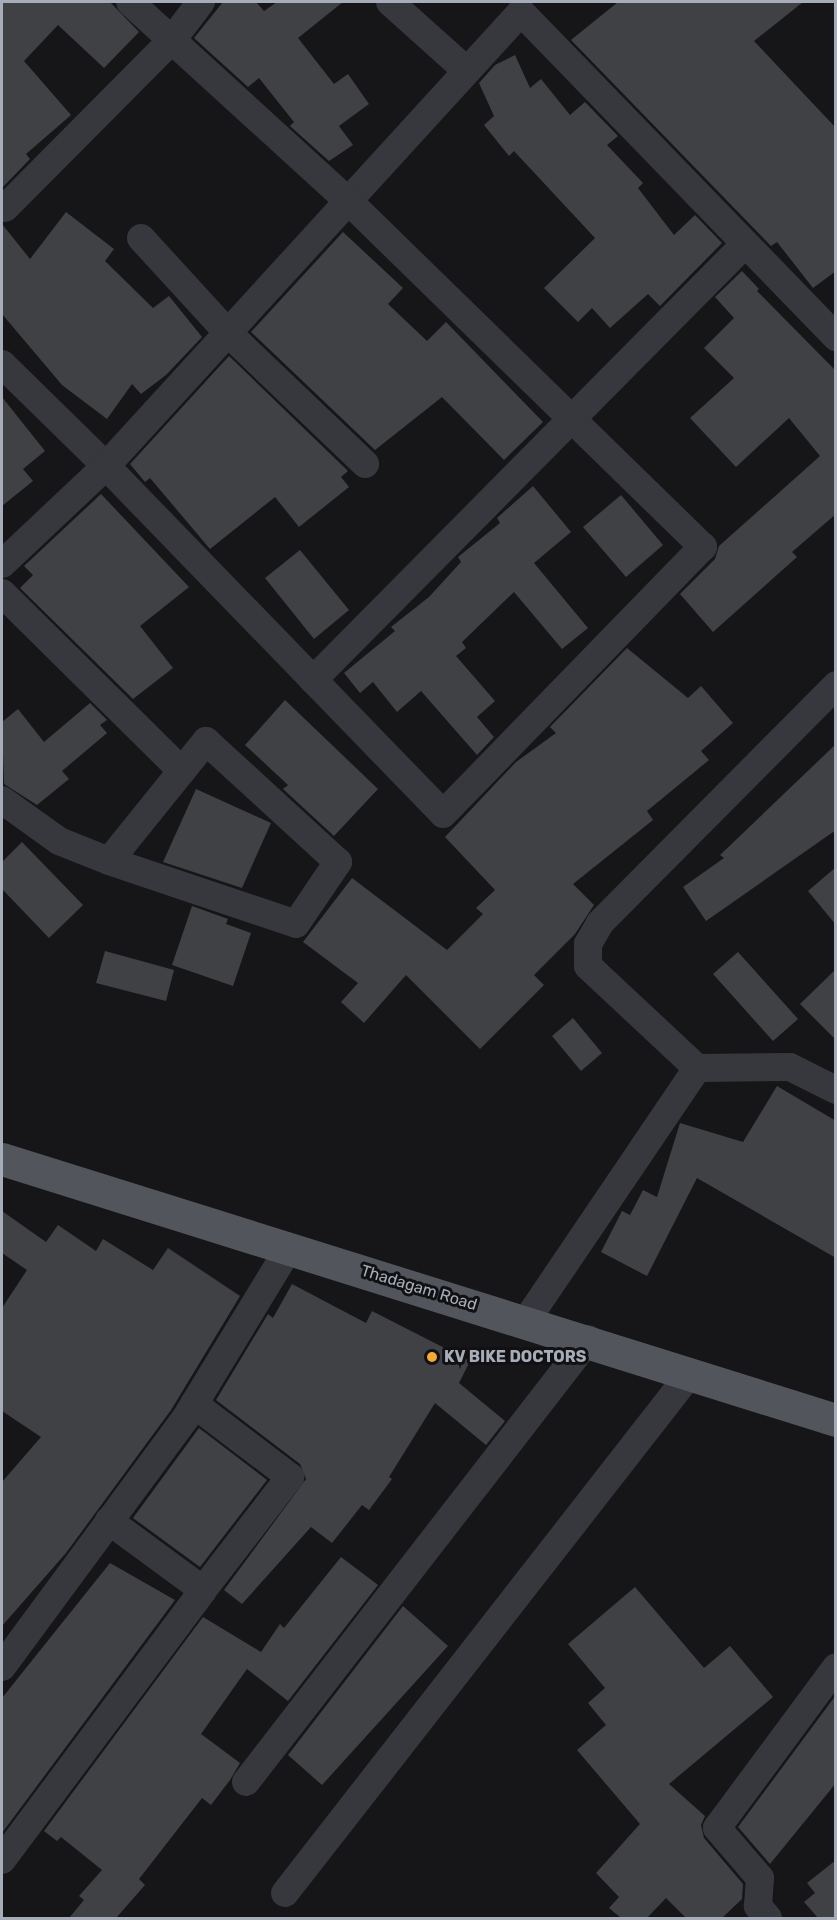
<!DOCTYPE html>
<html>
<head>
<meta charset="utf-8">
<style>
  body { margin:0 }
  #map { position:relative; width:837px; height:1920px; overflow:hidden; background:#161618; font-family:Rubik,sans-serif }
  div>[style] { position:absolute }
  .building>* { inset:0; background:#404145 }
  .minor>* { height:28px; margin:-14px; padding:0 14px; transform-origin:14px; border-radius:14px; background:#37383d }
  .major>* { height:33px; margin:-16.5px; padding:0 16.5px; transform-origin:16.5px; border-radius:16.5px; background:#53555c }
  .dots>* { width:16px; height:16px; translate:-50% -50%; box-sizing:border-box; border:3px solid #111113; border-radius:50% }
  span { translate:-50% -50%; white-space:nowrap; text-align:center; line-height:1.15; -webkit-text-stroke:6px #111113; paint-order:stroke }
  .street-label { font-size:16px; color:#a7adb8 }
  .poi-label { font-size:16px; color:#a7adb8; font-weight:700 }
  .left { translate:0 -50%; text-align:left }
  .frame { position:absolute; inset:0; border:3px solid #a7adb8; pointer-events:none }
</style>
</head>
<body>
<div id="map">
  <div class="building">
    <div style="clip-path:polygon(2px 2px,110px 2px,139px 32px,104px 68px,58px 25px,24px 61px,71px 115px,26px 154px,30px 159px,2px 188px)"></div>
    <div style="clip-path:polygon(223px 2px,256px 2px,264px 11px,277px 2px,343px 2px,298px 38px,334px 84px,348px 74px,369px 104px,339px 126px,353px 145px,329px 161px,290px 126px,294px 122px,259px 78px,248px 87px,194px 38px)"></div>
    <div style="clip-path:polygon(618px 2px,803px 2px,754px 41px,836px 128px,836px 271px,813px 288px,777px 242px,771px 246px,571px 40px)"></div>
    <div style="clip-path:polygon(515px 55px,530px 88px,541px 79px,570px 115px,585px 102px,618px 136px,607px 145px,643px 183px,638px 188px,674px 235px,695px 215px,722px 243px,660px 306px,648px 294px,610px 328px,592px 308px,578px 322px,544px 288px,595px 238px,514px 151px,509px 156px,484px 125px,494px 116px,479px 83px,495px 65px)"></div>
    <div style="clip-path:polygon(66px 212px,114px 249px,105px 261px,153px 308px,169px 296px,202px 337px,166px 375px,141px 394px,132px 384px,107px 419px,62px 385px,2px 314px,2px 224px,30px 259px)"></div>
    <div style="clip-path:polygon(343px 232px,403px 288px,388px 304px,427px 341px,446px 322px,543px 422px,504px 460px,442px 397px,375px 450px,251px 332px)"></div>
    <div style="clip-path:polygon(742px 271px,759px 289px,757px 291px,836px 371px,836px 514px,792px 552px,797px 557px,713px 632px,680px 594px,715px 559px,719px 546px,820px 456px,789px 418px,736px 467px,690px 418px,734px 378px,704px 348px,734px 318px,715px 297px)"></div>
    <div style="clip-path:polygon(229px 356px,348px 471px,341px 477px,349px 487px,299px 527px,275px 497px,210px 549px,150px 478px,145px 482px,130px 464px)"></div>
    <div style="clip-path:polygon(2px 397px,45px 451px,23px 469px,33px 481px,2px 506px)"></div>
    <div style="clip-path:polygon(533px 486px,571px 532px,534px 563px,588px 628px,562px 649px,514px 592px,462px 642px,466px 648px,456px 656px,495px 701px,477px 717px,494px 737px,477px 755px,421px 691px,397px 712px,373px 682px,360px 693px,344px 673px,395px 631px,391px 627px,429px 597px,461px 562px,458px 557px,500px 523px,497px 518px)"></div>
    <div style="clip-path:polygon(101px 494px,189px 587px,140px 626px,173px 668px,133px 699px,20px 588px,33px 575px,24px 566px)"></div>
    <div style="clip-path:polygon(621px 495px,663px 545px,626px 577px,583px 527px)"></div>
    <div style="clip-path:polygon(300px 550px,349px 610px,314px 639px,265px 578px)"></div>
    <div style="clip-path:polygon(627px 648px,688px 698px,701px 686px,733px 723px,701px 751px,709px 760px,647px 811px,653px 820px,573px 884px,594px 905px,575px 934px,534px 975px,544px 985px,480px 1049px,406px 975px,364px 1023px,341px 1002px,358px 983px,303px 942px,352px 878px,447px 950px,483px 914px,476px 908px,495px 890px,445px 837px,516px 762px,556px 733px,550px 727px)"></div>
    <div style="clip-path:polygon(285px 700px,378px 789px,334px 836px,283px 789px,288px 785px,245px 745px)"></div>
    <div style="clip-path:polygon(90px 703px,107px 720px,100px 725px,107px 733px,62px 771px,69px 779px,37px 805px,4px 784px,2px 722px,18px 709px,44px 742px)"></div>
    <div style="clip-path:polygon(836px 744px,836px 830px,706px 921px,683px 887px,724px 858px,720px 855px)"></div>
    <div style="clip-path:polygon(196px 789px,271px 823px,242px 888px,163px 862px)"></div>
    <div style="clip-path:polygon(22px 842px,83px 905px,49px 938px,2px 889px,2px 862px)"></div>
    <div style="clip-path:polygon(836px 867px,836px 925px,808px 891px)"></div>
    <div style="clip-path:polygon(192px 906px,228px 919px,226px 924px,251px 933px,233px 986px,172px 965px)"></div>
    <div style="clip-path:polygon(105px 951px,174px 970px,166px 1001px,96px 983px)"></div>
    <div style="clip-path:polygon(738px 952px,798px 1019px,773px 1041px,713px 974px)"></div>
    <div style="clip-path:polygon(836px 969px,836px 1040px,800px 1004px)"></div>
    <div style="clip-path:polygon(573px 1018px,602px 1053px,581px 1071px,552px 1036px)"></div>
    <div style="clip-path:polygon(777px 1086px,836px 1121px,836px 1258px,697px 1178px,647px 1276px,601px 1252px,622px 1211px,630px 1215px,643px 1190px,657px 1197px,680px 1123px,743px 1142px)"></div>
    <div style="clip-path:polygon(2px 1211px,46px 1242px,58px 1225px,96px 1251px,103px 1239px,153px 1270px,168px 1248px,240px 1296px,171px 1410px,66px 1553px,2px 1626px,2px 1482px,41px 1437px,2px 1411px,2px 1308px,27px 1270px,2px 1253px)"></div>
    <div style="clip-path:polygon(292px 1284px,366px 1323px,372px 1311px,470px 1361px,459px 1383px,505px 1421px,486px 1445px,435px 1403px,389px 1477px,392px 1479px,369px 1510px,362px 1505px,332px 1543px,311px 1527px,242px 1604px,224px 1590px,306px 1479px,300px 1464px,216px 1400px,268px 1314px,273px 1318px)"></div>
    <div style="clip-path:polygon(199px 1428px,267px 1480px,200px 1567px,133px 1518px)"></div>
    <div style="clip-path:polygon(341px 1557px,378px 1585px,288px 1701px,247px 1669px,201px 1734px,240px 1763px,230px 1780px,211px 1805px,202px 1798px,139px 1879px,145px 1885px,116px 1918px,69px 1918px,84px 1900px,79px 1896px,102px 1870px,61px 1837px,57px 1841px,44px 1831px,203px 1617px,261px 1652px,280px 1624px,284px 1628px)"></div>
    <div style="clip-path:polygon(110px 1563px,175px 1600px,2px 1833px,2px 1698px)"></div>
    <div style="clip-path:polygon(635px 1587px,704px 1668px,730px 1646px,773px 1697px,669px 1784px,705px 1816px,701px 1825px,704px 1838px,743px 1884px,742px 1899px,722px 1918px,686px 1918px,666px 1898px,647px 1918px,621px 1918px,609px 1908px,619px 1897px,596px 1873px,640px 1824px,577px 1750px,606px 1725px,588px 1703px,605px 1688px,568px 1644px)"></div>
    <div style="clip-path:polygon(403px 1606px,448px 1646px,322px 1785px,288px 1755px)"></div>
    <div style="clip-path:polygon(836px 1695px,836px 1783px,770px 1864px,738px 1827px)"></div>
    <div style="clip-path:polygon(836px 1860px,836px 1918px,818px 1918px,804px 1902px,815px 1893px,807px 1883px)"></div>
  </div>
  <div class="minor">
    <div style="left:390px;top:2px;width:103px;rotate:41.9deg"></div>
    <div style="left:5px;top:208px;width:237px;rotate:-45.2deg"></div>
    <div style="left:172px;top:40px;width:48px;rotate:-52.7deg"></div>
    <div style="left:141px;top:238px;width:127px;rotate:47.5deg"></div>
    <div style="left:227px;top:332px;width:191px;rotate:43.7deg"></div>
    <div style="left:2px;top:364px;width:146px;rotate:44.4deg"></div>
    <div style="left:106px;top:466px;width:615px;rotate:-47.57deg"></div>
    <div style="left:521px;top:12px;width:453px;rotate:45.9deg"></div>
    <div style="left:2px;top:564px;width:143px;rotate:-43.3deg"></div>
    <div style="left:106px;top:466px;width:484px;rotate:45.9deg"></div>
    <div style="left:443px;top:814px;width:373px;rotate:-45.8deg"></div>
    <div style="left:703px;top:547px;width:496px;rotate:-135.7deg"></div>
    <div style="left:348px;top:201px;width:295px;rotate:-137.6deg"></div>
    <div style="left:2px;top:593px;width:253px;rotate:44.7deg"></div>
    <div style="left:313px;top:680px;width:614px;rotate:-45.26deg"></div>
    <div style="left:2px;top:800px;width:70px;rotate:35.7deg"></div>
    <div style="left:59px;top:841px;width:54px;rotate:21.8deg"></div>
    <div style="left:109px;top:861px;width:197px;rotate:18.6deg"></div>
    <div style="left:296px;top:924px;width:75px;rotate:-55.9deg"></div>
    <div style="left:338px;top:862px;width:179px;rotate:-137.5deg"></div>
    <div style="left:206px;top:741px;width:154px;rotate:128.9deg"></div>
    <div style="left:697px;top:1068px;width:149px;rotate:-136.9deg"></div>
    <div style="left:588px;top:966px;width:22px;rotate:-90deg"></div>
    <div style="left:588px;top:944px;width:24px;rotate:-60deg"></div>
    <div style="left:600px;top:923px;width:335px;rotate:-45.2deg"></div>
    <div style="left:526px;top:1321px;width:305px;rotate:-55.9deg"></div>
    <div style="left:697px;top:1068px;width:93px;rotate:-0.6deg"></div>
    <div style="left:790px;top:1067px;width:51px;rotate:26.6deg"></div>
    <div style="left:194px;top:1404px;width:121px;rotate:37.2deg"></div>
    <div style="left:290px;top:1477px;width:143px;rotate:127.6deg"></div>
    <div style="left:2px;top:1667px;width:308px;rotate:-53.6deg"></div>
    <div style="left:185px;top:1419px;width:200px;rotate:-58.7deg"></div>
    <div style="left:246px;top:1782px;width:560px;rotate:-52.25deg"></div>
    <div style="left:2px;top:1860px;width:337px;rotate:-53.3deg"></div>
    <div style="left:203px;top:1590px;width:117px;rotate:-143.7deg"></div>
    <div style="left:285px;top:1893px;width:657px;rotate:-52.05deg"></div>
    <div style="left:768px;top:1918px;width:16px;rotate:-130deg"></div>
    <div style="left:758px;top:1906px;width:28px;rotate:-86deg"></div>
    <div style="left:760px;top:1878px;width:66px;rotate:-130.7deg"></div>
    <div style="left:717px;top:1828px;width:200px;rotate:-53.5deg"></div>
  </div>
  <div class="major">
    <div style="left:2px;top:1159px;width:874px;rotate:17.38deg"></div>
  </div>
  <div class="dots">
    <div style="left:432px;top:1357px;background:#f5ab30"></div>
  </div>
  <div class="street-label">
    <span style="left:419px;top:1288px;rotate:17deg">Thadagam Road</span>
  </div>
  <div class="poi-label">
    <span class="left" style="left:444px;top:1357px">KV BIKE DOCTORS</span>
  </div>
  <div class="frame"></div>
</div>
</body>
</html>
